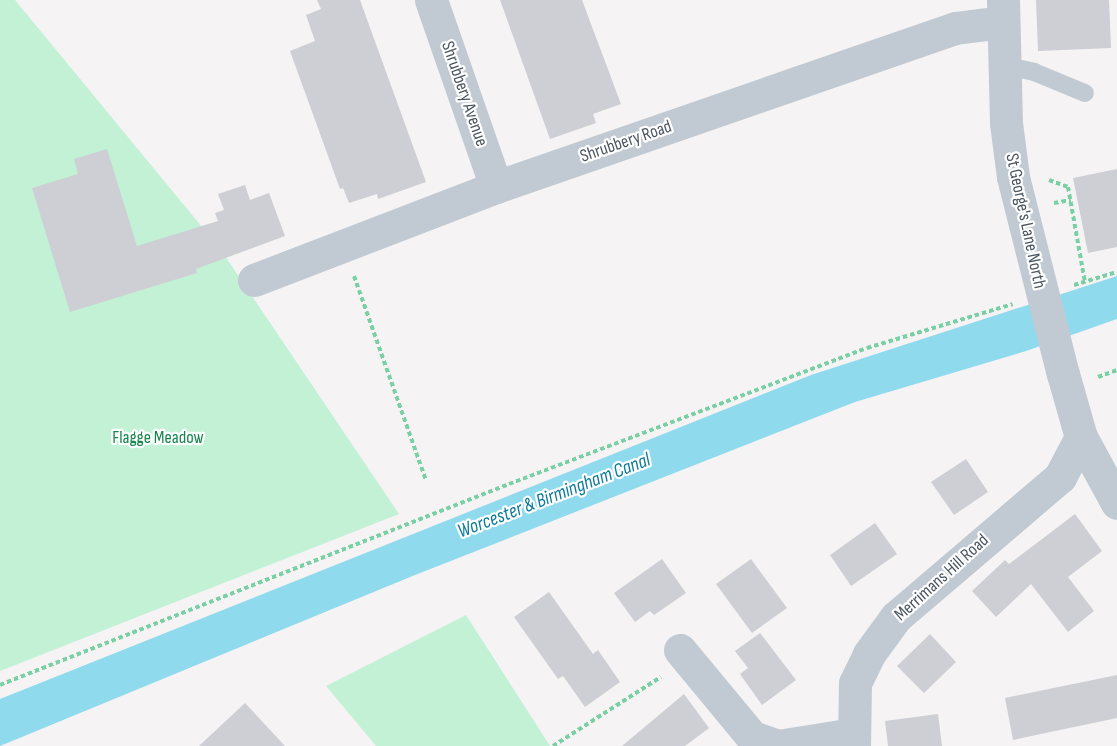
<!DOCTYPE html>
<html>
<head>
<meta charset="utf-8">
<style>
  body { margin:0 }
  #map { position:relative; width:1117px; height:746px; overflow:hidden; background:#f5f3f3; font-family:"Sofia Sans Condensed",sans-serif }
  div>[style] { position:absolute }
  .green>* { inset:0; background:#c3f1d5 }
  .water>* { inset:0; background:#90daee }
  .building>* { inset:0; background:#cdcfd5 }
  .path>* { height:4px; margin-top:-2px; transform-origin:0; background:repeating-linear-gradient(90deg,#7ad0a6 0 4.5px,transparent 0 7.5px) }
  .service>* { height:18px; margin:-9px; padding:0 9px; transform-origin:9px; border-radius:9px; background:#c1cad2 }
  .minor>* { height:33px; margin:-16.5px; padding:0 16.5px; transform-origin:16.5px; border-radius:16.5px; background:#c1cad2 }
  .minor-bridge>* { height:33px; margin:-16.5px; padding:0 16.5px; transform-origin:16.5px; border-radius:16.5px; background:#c1cad2 }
  span { translate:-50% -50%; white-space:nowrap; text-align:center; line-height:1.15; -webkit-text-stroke:4.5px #fff; paint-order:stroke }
  .street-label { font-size:18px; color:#4a5661 }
  .park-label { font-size:18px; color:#17864f }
  .water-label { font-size:20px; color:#0c7c9b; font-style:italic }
</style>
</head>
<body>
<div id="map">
  <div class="green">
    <div style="clip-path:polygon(0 0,15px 0,221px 250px,399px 514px,0 671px)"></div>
    <div style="clip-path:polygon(466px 615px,550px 746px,376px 746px,326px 686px)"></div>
  </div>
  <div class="water">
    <div style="clip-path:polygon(1117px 276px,1117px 319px,1026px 351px,855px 402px,415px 575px,0 746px,0 699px,811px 375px)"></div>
  </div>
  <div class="building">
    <div style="clip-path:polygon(317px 0,360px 0,426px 182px,378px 199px,377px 194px,349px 203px,343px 188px,340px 189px,290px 51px,315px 41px,306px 15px,321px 9px)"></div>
    <div style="clip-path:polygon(500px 0,582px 0,621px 104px,593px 114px,596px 123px,550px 139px)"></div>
    <div style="clip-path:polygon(1036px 0,1109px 0,1111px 48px,1038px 51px)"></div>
    <div style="clip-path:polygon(107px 149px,137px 246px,218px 221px,215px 213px,224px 210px,218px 194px,245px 185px,250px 200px,269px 193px,285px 236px,196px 269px,197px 273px,70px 312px,32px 188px,78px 174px,74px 159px)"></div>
    <div style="clip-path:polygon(1117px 169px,1117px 247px,1088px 253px,1073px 178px)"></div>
    <div style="clip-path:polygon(966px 459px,988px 492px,954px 515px,931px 482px)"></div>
    <div style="clip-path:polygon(1075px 514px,1102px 551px,1068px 577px,1094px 611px,1068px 632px,1031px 584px,996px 617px,972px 591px,1005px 560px,1009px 564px)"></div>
    <div style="clip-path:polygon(875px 523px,897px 554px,851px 586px,830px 555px)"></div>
    <div style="clip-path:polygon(662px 559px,686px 593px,654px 615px,650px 611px,635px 622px,614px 593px)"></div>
    <div style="clip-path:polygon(751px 559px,787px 608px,752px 633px,716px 584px)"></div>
    <div style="clip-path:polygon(549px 592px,593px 654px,598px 650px,620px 682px,585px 707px,563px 676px,558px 679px,514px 617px)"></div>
    <div style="clip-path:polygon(760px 633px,796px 680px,762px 705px,740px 674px,748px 668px,735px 651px)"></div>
    <div style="clip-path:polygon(930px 634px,956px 662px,924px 693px,897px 666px)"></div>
    <div style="clip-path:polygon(1117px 675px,1117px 718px,1013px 740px,1005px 698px)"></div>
    <div style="clip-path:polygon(684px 694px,709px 728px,685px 746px,622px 746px)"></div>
    <div style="clip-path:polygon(245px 703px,285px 746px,199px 746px)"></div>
    <div style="clip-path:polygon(938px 714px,942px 746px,888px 746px,885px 721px)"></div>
  </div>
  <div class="path">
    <div style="left:1049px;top:180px;width:20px;rotate:20deg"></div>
    <div style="left:1068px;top:187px;width:97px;rotate:79.9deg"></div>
    <div style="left:1054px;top:203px;width:17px;rotate:-10deg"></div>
    <div style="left:354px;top:276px;width:217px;rotate:70.6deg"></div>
    <div style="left:1074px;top:285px;width:45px;rotate:-16.8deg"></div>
    <div style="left:1098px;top:377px;width:20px;rotate:-20deg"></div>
    <div style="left:0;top:685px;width:547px;rotate:-21.55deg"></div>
    <div style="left:509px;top:484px;width:383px;rotate:-20.8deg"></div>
    <div style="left:867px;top:348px;width:152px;rotate:-16.8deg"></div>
    <div style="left:553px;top:746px;width:128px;rotate:-32.6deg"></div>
  </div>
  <div class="service">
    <div style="left:1002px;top:65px;width:33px;rotate:12deg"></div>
    <div style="left:1034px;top:72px;width:55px;rotate:22.4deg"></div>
  </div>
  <div class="minor">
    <div style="left:431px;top:0;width:198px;rotate:70.8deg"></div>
    <div style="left:1003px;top:0;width:123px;rotate:88.6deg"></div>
    <div style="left:1006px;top:123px;width:54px;rotate:82.6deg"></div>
    <div style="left:254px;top:280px;width:259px;rotate:-21deg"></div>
    <div style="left:496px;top:187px;width:486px;rotate:-19.1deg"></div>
    <div style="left:955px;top:28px;width:47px;rotate:-7.3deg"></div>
    <div style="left:1063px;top:374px;width:66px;rotate:74.1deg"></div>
    <div style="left:1081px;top:437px;width:75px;rotate:61.4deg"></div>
    <div style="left:680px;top:650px;width:113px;rotate:50.4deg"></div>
    <div style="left:752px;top:737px;width:28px;rotate:19deg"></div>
    <div style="left:778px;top:746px;width:76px;rotate:-9.1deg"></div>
    <div style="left:854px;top:746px;width:63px;rotate:-89.1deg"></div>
    <div style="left:855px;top:683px;width:32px;rotate:-64deg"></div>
    <div style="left:869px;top:654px;width:46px;rotate:-53.9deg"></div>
    <div style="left:896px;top:617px;width:216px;rotate:-40.5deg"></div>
    <div style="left:1060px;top:477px;width:45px;rotate:-62.3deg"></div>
  </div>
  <div class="minor-bridge">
    <div style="left:1013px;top:177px;width:203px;rotate:75.8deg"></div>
  </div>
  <div class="street-label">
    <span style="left:464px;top:94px;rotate:71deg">Shrubbery Avenue</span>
    <span style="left:626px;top:142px;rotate:-19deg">Shrubbery Road</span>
    <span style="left:1025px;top:221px;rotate:78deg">St George's Lane North</span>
    <span style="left:942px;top:578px;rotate:-42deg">Merrimans Hill Road</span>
  </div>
  <div class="park-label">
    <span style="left:158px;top:438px">Flagge Meadow</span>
  </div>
  <div class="water-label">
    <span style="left:554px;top:496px;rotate:-21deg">Worcester &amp; Birmingham Canal</span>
  </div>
</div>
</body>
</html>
